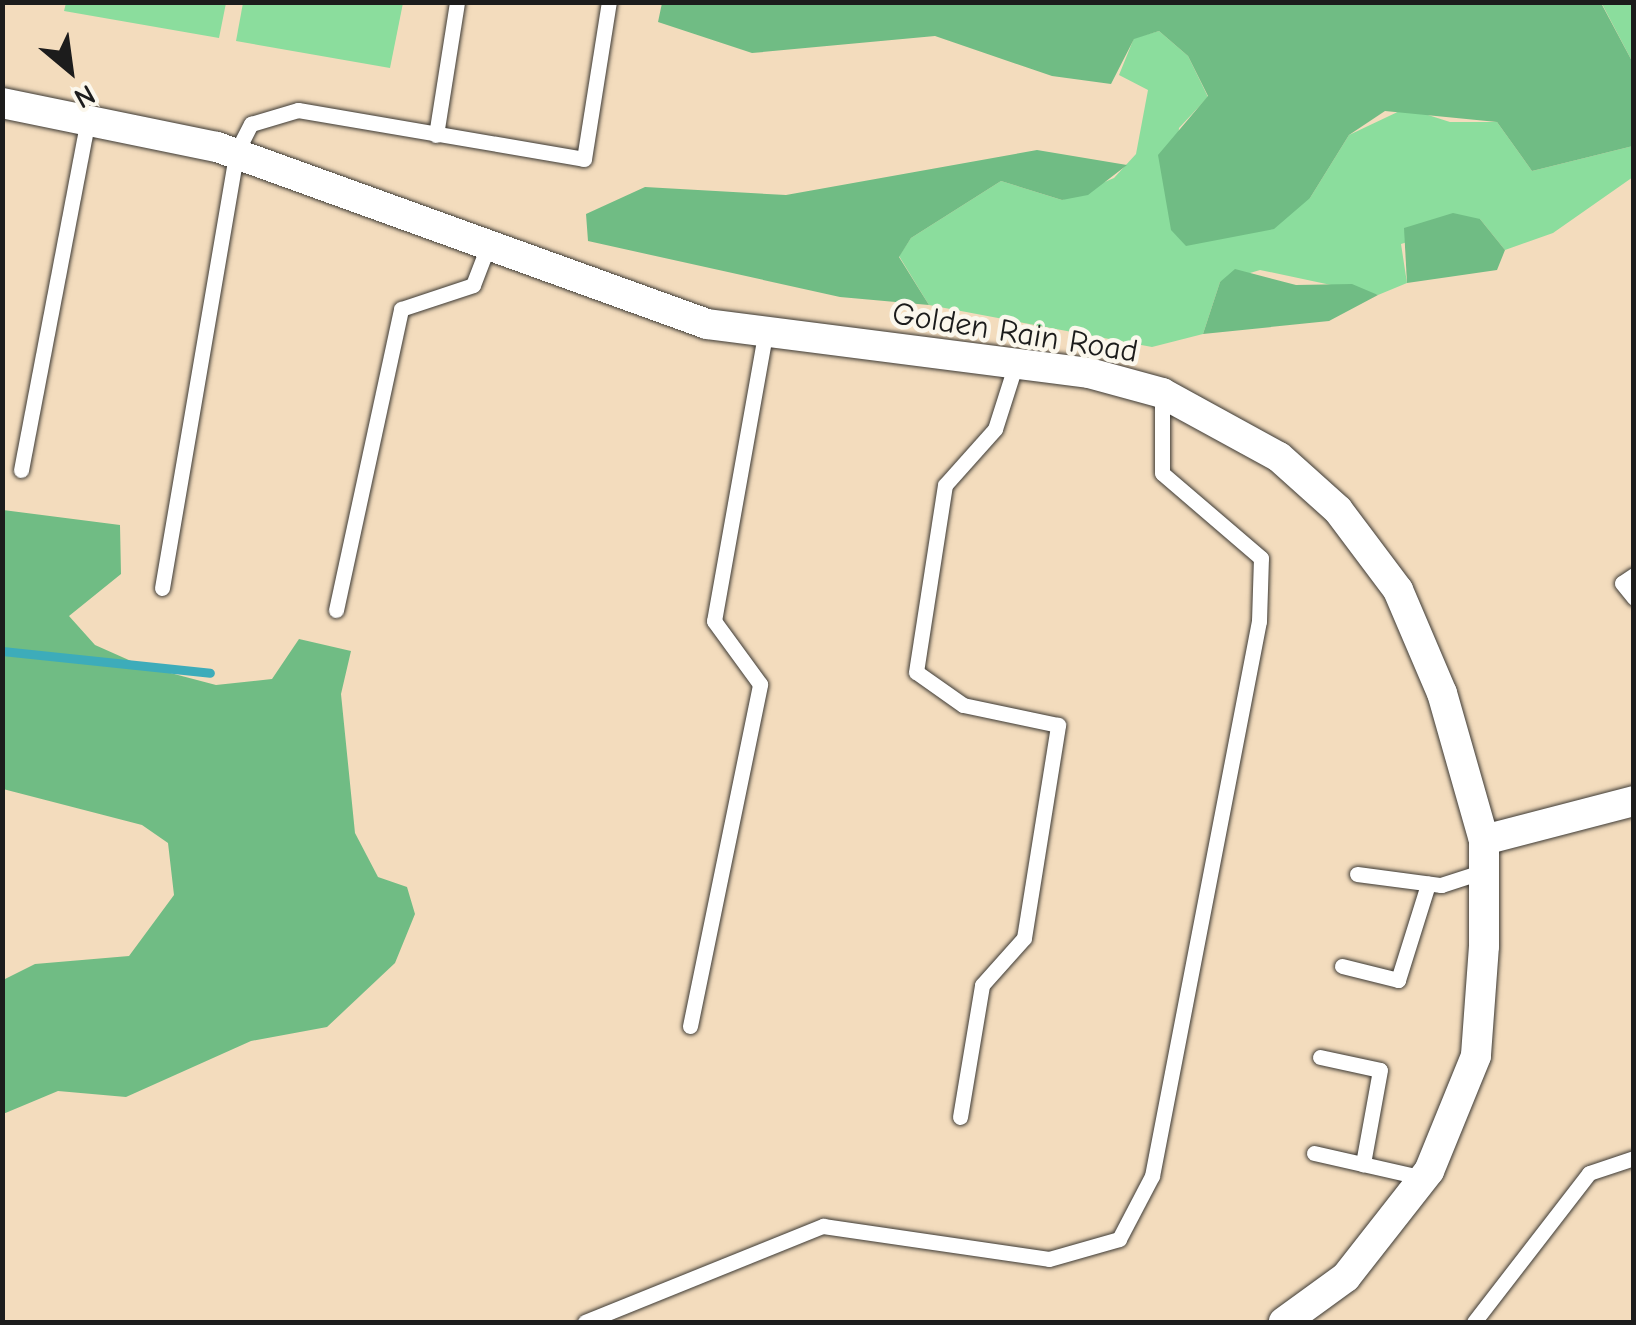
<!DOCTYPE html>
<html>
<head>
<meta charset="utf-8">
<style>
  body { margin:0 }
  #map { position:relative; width:1636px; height:1325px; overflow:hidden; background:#f3dcbd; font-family:"Comic Neue",sans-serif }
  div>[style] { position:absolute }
  .green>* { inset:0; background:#8bdd9d }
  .forest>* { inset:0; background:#70bc84 }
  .stream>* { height:9px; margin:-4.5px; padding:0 4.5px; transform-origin:4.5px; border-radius:4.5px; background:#3dacba }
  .roads { filter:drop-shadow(0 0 2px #3c3934) drop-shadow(0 0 2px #3c3934) }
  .lane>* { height:15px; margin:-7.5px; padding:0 7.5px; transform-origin:7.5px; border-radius:7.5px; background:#fff }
  .street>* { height:30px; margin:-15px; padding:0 15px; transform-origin:15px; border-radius:15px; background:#fff }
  span { translate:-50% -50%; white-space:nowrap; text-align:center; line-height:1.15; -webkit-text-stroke:9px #fbf7ec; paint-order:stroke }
  .street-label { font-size:32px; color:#1c1c1c }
  .frame { position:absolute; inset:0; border:5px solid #1c1c1c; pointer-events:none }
  .north { position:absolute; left:20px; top:20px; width:100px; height:100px; -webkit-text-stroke:8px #fbf7ec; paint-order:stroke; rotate:151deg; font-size:28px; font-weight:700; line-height:40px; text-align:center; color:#1c1c1c }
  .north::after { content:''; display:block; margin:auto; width:35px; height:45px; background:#1c1c1c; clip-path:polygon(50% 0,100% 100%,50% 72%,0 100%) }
</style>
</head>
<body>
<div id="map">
  <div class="green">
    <div style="clip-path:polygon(66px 3px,66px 2px,226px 3px,219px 38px,64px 11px)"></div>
    <div style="clip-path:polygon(243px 3px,403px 3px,390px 68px,236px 41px)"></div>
    <div style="clip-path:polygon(1601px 3px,1633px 3px,1633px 63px,1602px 4px)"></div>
    <div style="clip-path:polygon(1159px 31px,1188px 56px,1208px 97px,1179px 128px,1171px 230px,1310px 198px,1349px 135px,1406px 108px,1450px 122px,1497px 122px,1532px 171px,1633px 146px,1633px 177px,1553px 233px,1505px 250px,1480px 219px,1401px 244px,1407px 283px,1378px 295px,1260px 270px,1220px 282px,1203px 334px,1152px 347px,929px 305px,899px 256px,911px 238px,1001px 181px,1062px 200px,1114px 178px,1136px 154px,1148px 90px,1119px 75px,1134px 38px)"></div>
  </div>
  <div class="forest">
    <div style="clip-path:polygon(662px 3px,1601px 3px,1633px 63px,1633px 146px,1532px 171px,1497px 122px,1385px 111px,1349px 135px,1310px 198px,1274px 229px,1186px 246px,1171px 230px,1158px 155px,1208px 96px,1188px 56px,1159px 31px,1134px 39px,1111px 84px,1052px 76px,935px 36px,752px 53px,658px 22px)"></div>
    <div style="clip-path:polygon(1037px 150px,1127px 165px,1088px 195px,1062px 200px,1001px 181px,911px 238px,899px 257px,929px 305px,840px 297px,588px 241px,586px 214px,645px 187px,786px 195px)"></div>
    <div style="clip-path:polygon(1453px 213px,1480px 219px,1505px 250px,1497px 270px,1407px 283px,1404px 228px)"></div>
    <div style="clip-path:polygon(1235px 269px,1296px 285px,1352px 284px,1378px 295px,1329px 321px,1203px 334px,1220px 282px)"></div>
    <div style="clip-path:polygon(3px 510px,120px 525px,121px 574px,69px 616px,95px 645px,140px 665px,216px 685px,272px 679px,299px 639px,351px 651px,341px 694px,355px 833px,378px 877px,407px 887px,415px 914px,395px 963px,327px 1027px,251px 1041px,126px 1097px,58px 1091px,3px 1114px,3px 980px,35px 964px,129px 956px,174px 895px,168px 843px,142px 825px,3px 789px)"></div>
  </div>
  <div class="stream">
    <div style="left:2px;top:651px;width:209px;rotate:6deg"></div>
  </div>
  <div class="roads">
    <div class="lane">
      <div style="left:436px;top:135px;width:135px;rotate:-81deg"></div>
      <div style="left:21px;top:470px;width:356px;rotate:-79.2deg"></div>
      <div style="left:1634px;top:575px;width:14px;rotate:146deg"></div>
      <div style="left:1622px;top:583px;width:19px;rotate:51deg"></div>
      <div style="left:162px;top:588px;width:441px;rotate:-80.3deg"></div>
      <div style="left:236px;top:153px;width:33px;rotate:-63deg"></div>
      <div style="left:251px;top:124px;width:49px;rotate:-16.6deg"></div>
      <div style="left:298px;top:110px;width:290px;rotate:9.7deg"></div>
      <div style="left:584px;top:159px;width:159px;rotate:-81deg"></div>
      <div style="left:336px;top:610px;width:308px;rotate:-77.8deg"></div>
      <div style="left:401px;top:309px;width:76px;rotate:-18.4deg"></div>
      <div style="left:473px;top:285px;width:39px;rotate:-69deg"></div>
      <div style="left:1357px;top:874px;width:85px;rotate:7.5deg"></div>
      <div style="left:1441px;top:885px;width:45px;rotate:-18deg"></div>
      <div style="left:1342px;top:966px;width:58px;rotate:14deg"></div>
      <div style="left:1398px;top:980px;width:101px;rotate:-72.6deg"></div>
      <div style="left:690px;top:1026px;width:349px;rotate:-78.4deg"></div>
      <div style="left:760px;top:684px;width:78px;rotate:-126.1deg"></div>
      <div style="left:714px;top:621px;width:291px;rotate:-79.9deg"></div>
      <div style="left:1320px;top:1057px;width:61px;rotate:12.2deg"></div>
      <div style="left:1380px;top:1070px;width:96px;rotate:100.3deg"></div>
      <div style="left:960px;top:1117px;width:134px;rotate:-80.5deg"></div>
      <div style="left:982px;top:985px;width:63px;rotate:-48.2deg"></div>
      <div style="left:1024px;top:938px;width:216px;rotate:-80.9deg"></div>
      <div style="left:1058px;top:725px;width:97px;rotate:-168.1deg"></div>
      <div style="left:963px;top:705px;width:57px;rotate:-144.9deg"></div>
      <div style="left:916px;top:672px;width:189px;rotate:-81.2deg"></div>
      <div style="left:945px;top:485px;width:75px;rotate:-48.2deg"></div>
      <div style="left:995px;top:429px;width:69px;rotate:-72.3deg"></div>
      <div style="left:1314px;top:1153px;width:113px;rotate:12.8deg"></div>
      <div style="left:585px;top:1322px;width:257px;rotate:-22deg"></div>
      <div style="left:823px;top:1226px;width:228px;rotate:8.3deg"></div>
      <div style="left:1049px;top:1259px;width:73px;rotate:-15.9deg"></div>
      <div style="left:1119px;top:1239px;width:71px;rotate:-62.4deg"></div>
      <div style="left:1152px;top:1176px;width:565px;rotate:-79.09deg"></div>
      <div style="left:1259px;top:621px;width:63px;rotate:-88.2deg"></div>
      <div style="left:1261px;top:558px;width:130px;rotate:-139.4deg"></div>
      <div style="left:1162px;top:473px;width:80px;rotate:-90deg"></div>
      <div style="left:1474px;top:1322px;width:188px;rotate:-52.3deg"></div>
      <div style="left:1589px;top:1173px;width:47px;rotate:-18.4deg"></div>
    </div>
    <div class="street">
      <div style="left:2px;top:103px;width:219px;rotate:11.6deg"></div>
      <div style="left:217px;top:147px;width:521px;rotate:19.86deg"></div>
      <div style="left:707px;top:324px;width:385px;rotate:7.3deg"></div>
      <div style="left:1089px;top:373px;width:76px;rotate:15.3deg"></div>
      <div style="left:1162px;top:393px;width:133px;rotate:28.7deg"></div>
      <div style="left:1279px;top:457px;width:79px;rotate:41.9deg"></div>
      <div style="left:1338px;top:510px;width:100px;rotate:53.1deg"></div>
      <div style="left:1398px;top:590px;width:112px;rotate:66.9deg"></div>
      <div style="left:1442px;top:693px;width:153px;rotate:74.1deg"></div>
      <div style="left:1484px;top:840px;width:106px;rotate:90deg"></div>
      <div style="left:1484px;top:946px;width:110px;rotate:94.2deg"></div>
      <div style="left:1476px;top:1056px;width:124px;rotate:112.2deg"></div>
      <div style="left:1429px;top:1171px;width:135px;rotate:128.1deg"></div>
      <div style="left:1346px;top:1277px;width:77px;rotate:144deg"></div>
      <div style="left:1484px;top:840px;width:155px;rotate:-14.6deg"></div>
    </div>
  </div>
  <div class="street-label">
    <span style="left:1015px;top:333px;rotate:9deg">Golden Rain Road</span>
  </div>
  <div class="frame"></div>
  <div class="north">N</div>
</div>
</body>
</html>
